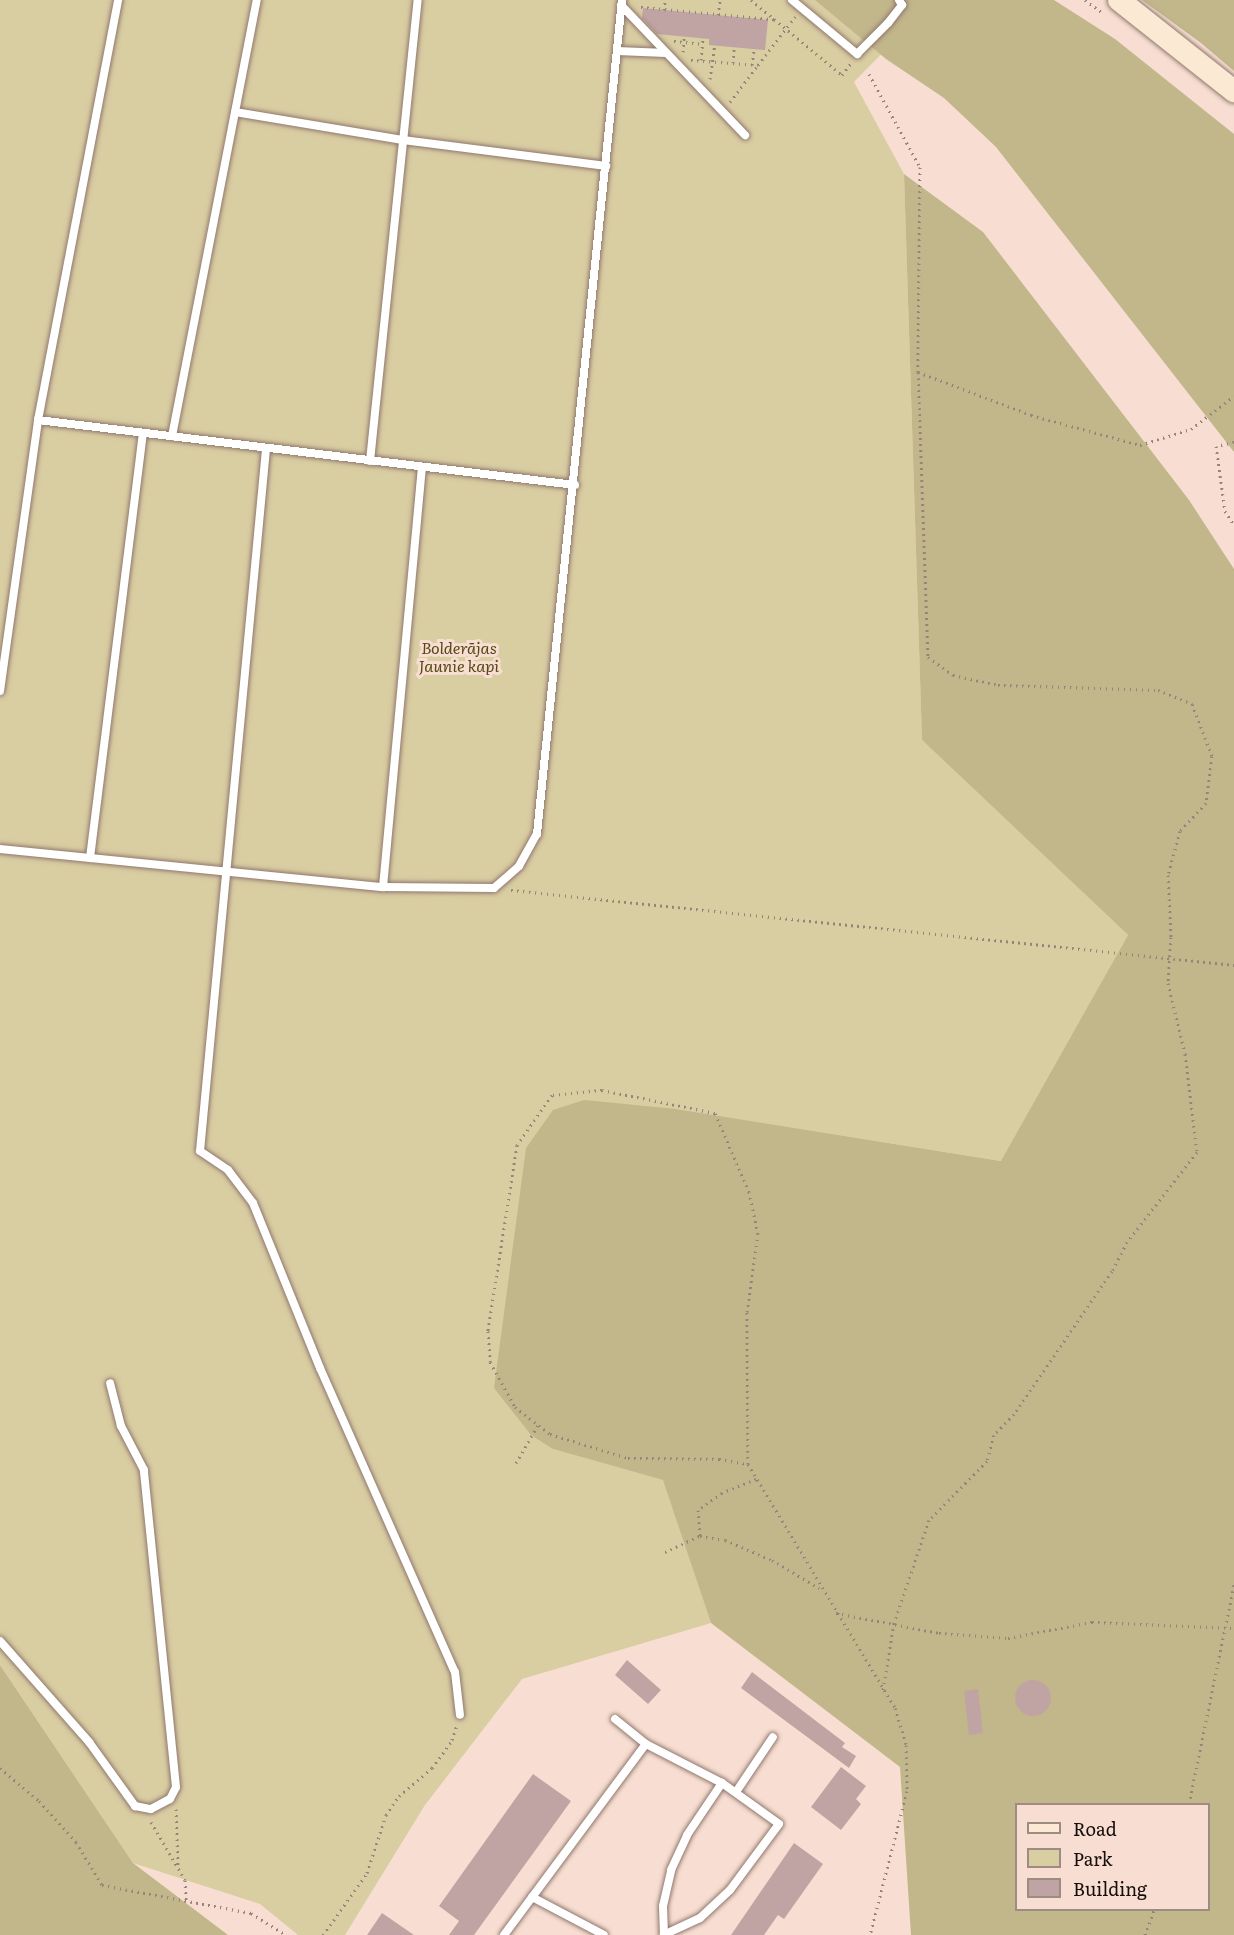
<!DOCTYPE html>
<html>
<head>
<meta charset="utf-8">
<style>
  body { margin:0 }
  #map { position:relative; width:1234px; height:1935px; overflow:hidden; background:#f8ded2; font-family:Literata,serif }
  div>[style] { position:absolute }
  .green>* { inset:0; background:#d9cda2 }
  .forest>* { inset:0; background:#c2b68b }
  .building>* { inset:0; background:#c0a4a3 }
  .round { border-radius:50% }
  .path>* { height:3px; margin-top:-1.5px; transform-origin:0; background:repeating-linear-gradient(90deg,#96847b 0 1.5px,transparent 0 6px) }
  .roads { filter:drop-shadow(0 0 2px #90786e) drop-shadow(0 0 2px #90786e) }
  .lane>* { height:8px; margin:-4px; padding:0 4px; transform-origin:4px; border-radius:4px; background:#fff }
  .secondary>* { height:22px; margin:-11px; padding:0 11px; transform-origin:11px; border-radius:11px; background:#fbe9d3 }
  span { translate:-50% -50%; white-space:nowrap; text-align:center; line-height:1.15; -webkit-text-stroke:6px #f8ded2; paint-order:stroke }
  .park-label { font-size:16px; color:#574915; font-style:italic }
  .legend { position:absolute; left:1015px; top:1803px; width:195px; height:108px; box-sizing:border-box; background:#f8ded2; border:2px solid #9e8b82; margin:0; padding:8px 10px; list-style:none; font-size:18px; color:#160e0a }
  .legend li { display:flex; align-items:center; gap:12px; height:30px }
  .legend b { width:30px; border:2px solid #9e8b82 }
</style>
</head>
<body>
<div id="map">
  <div class="green">
    <div style="clip-path:polygon(0 0,934px 0,854px 82px,904px 174px,922px 740px,1128px 935px,1002px 1161px,676px 1109px,553px 1449px,664px 1480px,711px 1623px,522px 1679px,425px 1805px,345px 1935px,298px 1935px,260px 1904px,133px 1863px,0 1665px)"></div>
  </div>
  <div class="forest">
    <div style="clip-path:polygon(815px 0,1054px 0,1115px 39px,1234px 134px,1234px 452px,996px 147px,944px 98px,886px 59px)"></div>
    <div style="clip-path:polygon(1142px 0,1234px 0,1234px 71px,1201px 43px)"></div>
    <div style="clip-path:polygon(evenodd,904px 174px,983px 232px,1189px 500px,1234px 569px,1234px 1935px,911px 1935px,900px 1767px,711px 1623px,663px 1480px,553px 1449px,531px 1435px,494px 1388px,526px 1148px,553px 1110px,584px 1100px,676px 1109px,1001px 1161px,1128px 935px,922px 740px,904px 174px,1016px 1804px,1208px 1804px,1208px 1910px,1016px 1910px,1016px 1804px)"></div>
    <div style="clip-path:polygon(0 1665px,133px 1863px,228px 1935px,0 1935px)"></div>
  </div>
  <div class="building">
    <div style="clip-path:polygon(643px 8px,768px 20px,765px 50px,709px 45px,709px 39px,657px 34px,642px 18px)"></div>
    <div style="clip-path:polygon(627px 1660px,661px 1690px,648px 1704px,615px 1675px)"></div>
    <div style="clip-path:polygon(752px 1672px,845px 1743px,842px 1747px,856px 1756px,849px 1768px,741px 1688px)"></div>
    <div class="round" style="left:1015px;top:1680px;width:36px;height:36px"></div>
    <div style="clip-path:polygon(978px 1689px,983px 1733px,969px 1735px,964px 1691px)"></div>
    <div style="clip-path:polygon(841px 1767px,866px 1786px,856px 1799px,861px 1804px,841px 1830px,811px 1807px)"></div>
    <div style="clip-path:polygon(533px 1774px,571px 1801px,474px 1935px,449px 1935px,459px 1921px,439px 1906px)"></div>
    <div style="clip-path:polygon(794px 1843px,823px 1864px,784px 1919px,778px 1915px,764px 1935px,731px 1935px)"></div>
    <div style="clip-path:polygon(382px 1913px,414px 1935px,367px 1935px)"></div>
  </div>
  <div class="path">
    <div style="left:751px;top:0;width:118px;rotate:39.5deg"></div>
    <div style="left:842px;top:75px;width:15px;rotate:-53deg"></div>
    <div style="left:1085px;top:0;width:22px;rotate:36deg"></div>
    <div style="left:641px;top:7px;width:134px;rotate:5.2deg"></div>
    <div style="left:664px;top:10px;width:10px;rotate:-84deg"></div>
    <div style="left:718px;top:15px;width:15px;rotate:-82deg"></div>
    <div style="left:674px;top:41px;width:29px;rotate:6deg"></div>
    <div style="left:683px;top:52px;width:16px;rotate:-86deg"></div>
    <div style="left:691px;top:60px;width:67px;rotate:4.3deg"></div>
    <div style="left:758px;top:65px;width:61px;rotate:-52.4deg"></div>
    <div style="left:701px;top:60px;width:22px;rotate:-85deg"></div>
    <div style="left:733px;top:63px;width:16px;rotate:-86deg"></div>
    <div style="left:752px;top:65px;width:16px;rotate:-83deg"></div>
    <div style="left:869px;top:74px;width:106px;rotate:61.3deg"></div>
    <div style="left:920px;top:167px;width:205px;rotate:90.6deg"></div>
    <div style="left:918px;top:372px;width:285px;rotate:88deg"></div>
    <div style="left:928px;top:657px;width:31px;rotate:36deg"></div>
    <div style="left:953px;top:675px;width:46px;rotate:12.5deg"></div>
    <div style="left:998px;top:685px;width:160px;rotate:1.8deg"></div>
    <div style="left:1158px;top:690px;width:37px;rotate:22deg"></div>
    <div style="left:1192px;top:704px;width:56px;rotate:69deg"></div>
    <div style="left:1212px;top:756px;width:47px;rotate:97.3deg"></div>
    <div style="left:1206px;top:803px;width:38px;rotate:133deg"></div>
    <div style="left:1180px;top:831px;width:46px;rotate:105.3deg"></div>
    <div style="left:1168px;top:875px;width:62px;rotate:87.2deg"></div>
    <div style="left:1171px;top:937px;width:46px;rotate:93.7deg"></div>
    <div style="left:1168px;top:983px;width:73px;rotate:76.5deg"></div>
    <div style="left:1185px;top:1054px;width:99px;rotate:83deg"></div>
    <div style="left:1197px;top:1152px;width:114px;rotate:127.9deg"></div>
    <div style="left:1127px;top:1242px;width:33px;rotate:117deg"></div>
    <div style="left:1112px;top:1271px;width:173px;rotate:124.4deg"></div>
    <div style="left:1014px;top:1414px;width:29px;rotate:134deg"></div>
    <div style="left:994px;top:1435px;width:27px;rotate:105deg"></div>
    <div style="left:987px;top:1461px;width:83px;rotate:134.5deg"></div>
    <div style="left:929px;top:1520px;width:109px;rotate:108.8deg"></div>
    <div style="left:894px;top:1623px;width:68px;rotate:99.3deg"></div>
    <div style="left:710px;top:79px;width:34px;rotate:-82deg"></div>
    <div style="left:730px;top:102px;width:46px;rotate:-52.9deg"></div>
    <div style="left:918px;top:372px;width:121px;rotate:20.8deg"></div>
    <div style="left:1031px;top:415px;width:113px;rotate:15.4deg"></div>
    <div style="left:1140px;top:445px;width:53px;rotate:-17.4deg"></div>
    <div style="left:1191px;top:429px;width:54px;rotate:-37.5deg"></div>
    <div style="left:1234px;top:442px;width:18px;rotate:167deg"></div>
    <div style="left:1216px;top:446px;width:66px;rotate:82.1deg"></div>
    <div style="left:1225px;top:511px;width:17px;rotate:57deg"></div>
    <div style="left:511px;top:890px;width:727px;rotate:5.92deg"></div>
    <div style="left:516px;top:1463px;width:44px;rotate:-59.9deg"></div>
    <div style="left:748px;top:1464px;width:152px;rotate:-90.4deg"></div>
    <div style="left:747px;top:1312px;width:79px;rotate:-82deg"></div>
    <div style="left:758px;top:1234px;width:43px;rotate:-102.1deg"></div>
    <div style="left:749px;top:1192px;width:86px;rotate:-113.3deg"></div>
    <div style="left:715px;top:1113px;width:115px;rotate:-168.5deg"></div>
    <div style="left:602px;top:1090px;width:50px;rotate:174.3deg"></div>
    <div style="left:552px;top:1095px;width:61px;rotate:125deg"></div>
    <div style="left:517px;top:1145px;width:188px;rotate:98.9deg"></div>
    <div style="left:488px;top:1331px;width:31px;rotate:86deg"></div>
    <div style="left:490px;top:1362px;width:51px;rotate:60.9deg"></div>
    <div style="left:515px;top:1407px;width:44px;rotate:37.6deg"></div>
    <div style="left:550px;top:1434px;width:82px;rotate:17.1deg"></div>
    <div style="left:628px;top:1458px;width:91px;rotate:0.6deg"></div>
    <div style="left:719px;top:1459px;width:29px;rotate:10deg"></div>
    <div style="left:748px;top:1464px;width:285px;rotate:58.9deg"></div>
    <div style="left:895px;top:1708px;width:39px;rotate:73deg"></div>
    <div style="left:906px;top:1745px;width:46px;rotate:88.8deg"></div>
    <div style="left:907px;top:1791px;width:149px;rotate:104.4deg"></div>
    <div style="left:756px;top:1479px;width:37px;rotate:158deg"></div>
    <div style="left:722px;top:1493px;width:29px;rotate:145deg"></div>
    <div style="left:698px;top:1510px;width:26px;rotate:86deg"></div>
    <div style="left:700px;top:1536px;width:25px;rotate:9deg"></div>
    <div style="left:725px;top:1540px;width:51px;rotate:23.1deg"></div>
    <div style="left:772px;top:1560px;width:55px;rotate:30.8deg"></div>
    <div style="left:665px;top:1552px;width:38px;rotate:-25deg"></div>
    <div style="left:836px;top:1613px;width:105px;rotate:11deg"></div>
    <div style="left:939px;top:1633px;width:69px;rotate:4.1deg"></div>
    <div style="left:1008px;top:1638px;width:86px;rotate:-10.8deg"></div>
    <div style="left:1092px;top:1622px;width:142px;rotate:2.4deg"></div>
    <div style="left:0;top:1768px;width:51px;rotate:40.2deg"></div>
    <div style="left:39px;top:1801px;width:55px;rotate:47.9deg"></div>
    <div style="left:76px;top:1842px;width:50px;rotate:58.8deg"></div>
    <div style="left:102px;top:1885px;width:152px;rotate:10.6deg"></div>
    <div style="left:251px;top:1913px;width:41px;rotate:32.2deg"></div>
    <div style="left:1189px;top:1804px;width:225px;rotate:-78.4deg"></div>
    <div style="left:176px;top:1809px;width:57px;rotate:88deg"></div>
    <div style="left:151px;top:1822px;width:67px;rotate:59.6deg"></div>
    <div style="left:185px;top:1880px;width:21px;rotate:87deg"></div>
    <div style="left:323px;top:1935px;width:76px;rotate:-54.6deg"></div>
    <div style="left:367px;top:1873px;width:61px;rotate:-71.9deg"></div>
    <div style="left:386px;top:1815px;width:23px;rotate:-56deg"></div>
    <div style="left:399px;top:1796px;width:43px;rotate:-40.3deg"></div>
    <div style="left:432px;top:1768px;width:34px;rotate:-54deg"></div>
    <div style="left:452px;top:1740px;width:16px;rotate:-72deg"></div>
    <div style="left:1145px;top:1935px;width:27px;rotate:-70deg"></div>
  </div>
  <div class="roads">
    <div class="lane">
      <div style="left:792px;top:0;width:85px;rotate:39.7deg"></div>
      <div style="left:857px;top:54px;width:44px;rotate:-45deg"></div>
      <div style="left:888px;top:23px;width:23px;rotate:-52deg"></div>
      <div style="left:902px;top:5px;width:6px;rotate:-121deg"></div>
      <div style="left:621px;top:5px;width:180px;rotate:46.4deg"></div>
      <div style="left:617px;top:51px;width:49px;rotate:2.3deg"></div>
      <div style="left:235px;top:112px;width:170px;rotate:9.5deg"></div>
      <div style="left:403px;top:140px;width:205px;rotate:7.3deg"></div>
      <div style="left:38px;top:420px;width:541px;rotate:6.9deg"></div>
      <div style="left:172px;top:436px;width:444px;rotate:-79deg"></div>
      <div style="left:266px;top:449px;width:705px;rotate:95.37deg"></div>
      <div style="left:200px;top:1151px;width:34px;rotate:34deg"></div>
      <div style="left:228px;top:1170px;width:41px;rotate:52.9deg"></div>
      <div style="left:253px;top:1203px;width:178px;rotate:67.9deg"></div>
      <div style="left:320px;top:1368px;width:333px;rotate:66.1deg"></div>
      <div style="left:455px;top:1672px;width:43px;rotate:83.4deg"></div>
      <div style="left:370px;top:461px;width:463px;rotate:-84.1deg"></div>
      <div style="left:0;top:691px;width:274px;rotate:-82deg"></div>
      <div style="left:38px;top:420px;width:428px;rotate:-79.2deg"></div>
      <div style="left:0;top:849px;width:385px;rotate:5.7deg"></div>
      <div style="left:383px;top:887px;width:111px;rotate:0.5deg"></div>
      <div style="left:494px;top:888px;width:33px;rotate:-41deg"></div>
      <div style="left:519px;top:866px;width:37px;rotate:-61deg"></div>
      <div style="left:537px;top:834px;width:838px;rotate:-84.18deg"></div>
      <div style="left:90px;top:858px;width:426px;rotate:-82.9deg"></div>
      <div style="left:383px;top:887px;width:422px;rotate:-84.7deg"></div>
      <div style="left:0;top:1641px;width:135px;rotate:48.6deg"></div>
      <div style="left:89px;top:1742px;width:79px;rotate:54.3deg"></div>
      <div style="left:135px;top:1806px;width:16px;rotate:11deg"></div>
      <div style="left:151px;top:1809px;width:21px;rotate:-28deg"></div>
      <div style="left:170px;top:1799px;width:13px;rotate:-63deg"></div>
      <div style="left:176px;top:1787px;width:319px;rotate:-95.8deg"></div>
      <div style="left:144px;top:1470px;width:50px;rotate:-117.6deg"></div>
      <div style="left:121px;top:1426px;width:44px;rotate:-104.3deg"></div>
      <div style="left:615px;top:1719px;width:40px;rotate:39deg"></div>
      <div style="left:646px;top:1744px;width:85px;rotate:27.2deg"></div>
      <div style="left:722px;top:1783px;width:70px;rotate:35.7deg"></div>
      <div style="left:779px;top:1824px;width:82px;rotate:126.6deg"></div>
      <div style="left:730px;top:1890px;width:41px;rotate:137deg"></div>
      <div style="left:700px;top:1918px;width:40px;rotate:155deg"></div>
      <div style="left:736px;top:1792px;width:66px;rotate:-56.1deg"></div>
      <div style="left:532px;top:1897px;width:81px;rotate:27.8deg"></div>
      <div style="left:504px;top:1935px;width:238px;rotate:-53.4deg"></div>
      <div style="left:664px;top:1935px;width:29px;rotate:-92deg"></div>
      <div style="left:663px;top:1906px;width:37px;rotate:-77deg"></div>
      <div style="left:671px;top:1870px;width:38px;rotate:-65deg"></div>
      <div style="left:687px;top:1835px;width:63px;rotate:-56.1deg"></div>
    </div>
    <div class="secondary">
      <div style="left:1119px;top:0;width:147px;rotate:38.4deg"></div>
    </div>
  </div>
  <div class="park-label">
    <span style="left:459px;top:656px">Bolderājas<br>Jaunie kapi</span>
  </div>
  <ul class="legend">
  <li><b style="height:8px;background:#fbe9d3"></b>Road</li>
  <li><b style="height:16px;background:#d9cda2"></b>Park</li>
  <li><b style="height:16px;background:#c0a4a3"></b>Building</li>
  </ul>
</div>
</body>
</html>
